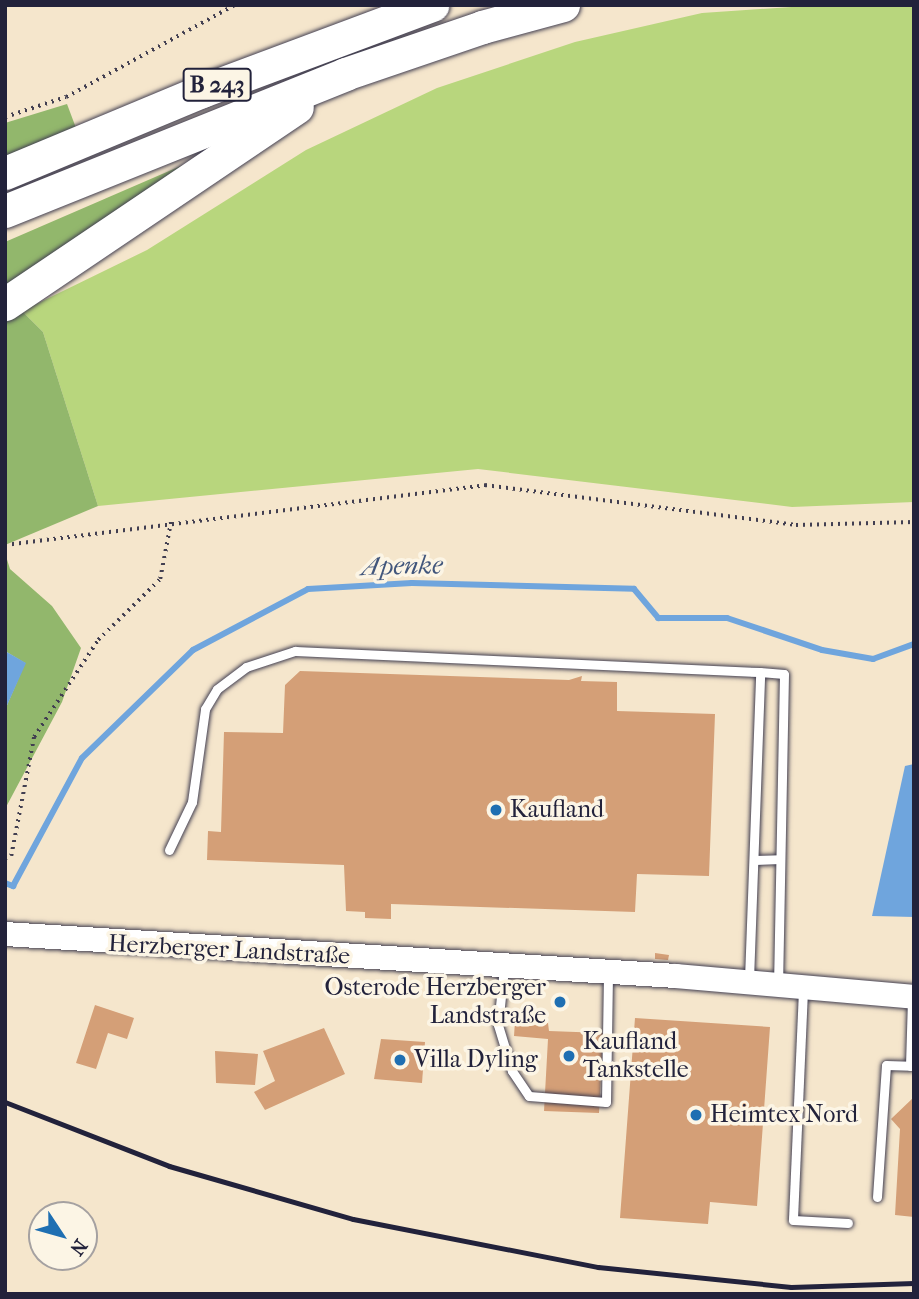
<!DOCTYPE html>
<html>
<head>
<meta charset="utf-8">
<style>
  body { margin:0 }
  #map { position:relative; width:919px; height:1299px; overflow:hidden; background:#f5e6cc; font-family:"IM FELL French Canon",serif }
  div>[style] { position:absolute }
  .green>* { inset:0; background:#b8d67d }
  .forest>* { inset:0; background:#92b76c }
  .water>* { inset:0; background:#6fa5dd }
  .stream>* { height:6px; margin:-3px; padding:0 3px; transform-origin:3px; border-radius:3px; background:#6fa5dd }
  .building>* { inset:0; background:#d49f77 }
  .path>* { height:3.5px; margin-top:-1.75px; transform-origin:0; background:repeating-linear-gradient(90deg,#423f51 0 2px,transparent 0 7px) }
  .roads { filter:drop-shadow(0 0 2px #423f51) drop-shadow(0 0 2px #423f51) }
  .lane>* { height:9px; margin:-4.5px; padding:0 4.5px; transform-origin:4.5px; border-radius:4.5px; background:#fff }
  .secondary>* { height:24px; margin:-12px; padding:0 12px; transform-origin:12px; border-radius:12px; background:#fff }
  .highway>* { height:33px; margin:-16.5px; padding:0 16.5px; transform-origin:16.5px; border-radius:16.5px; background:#fff }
  .rail>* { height:5px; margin:-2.5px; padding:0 2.5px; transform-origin:2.5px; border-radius:2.5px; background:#22223b }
  .dots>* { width:19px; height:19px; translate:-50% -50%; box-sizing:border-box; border:4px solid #fcf5e5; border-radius:50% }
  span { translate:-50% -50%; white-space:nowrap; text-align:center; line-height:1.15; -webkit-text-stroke:7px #fcf5e5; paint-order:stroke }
  .shield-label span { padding:2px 5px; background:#fcf5e5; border:2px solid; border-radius:5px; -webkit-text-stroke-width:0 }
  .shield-label { font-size:23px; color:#22223b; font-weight:700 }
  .poi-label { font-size:24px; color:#22223b }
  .left { translate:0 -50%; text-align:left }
  .right { translate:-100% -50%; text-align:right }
  .street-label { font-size:24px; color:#22223b }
  .water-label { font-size:26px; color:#41567c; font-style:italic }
  .frame { position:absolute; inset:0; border:7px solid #22223b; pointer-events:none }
  .north { position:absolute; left:28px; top:1201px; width:70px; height:70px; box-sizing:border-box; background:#fcf5e5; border:2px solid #a5a1a1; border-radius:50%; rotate:126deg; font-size:19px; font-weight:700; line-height:28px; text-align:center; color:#22223b }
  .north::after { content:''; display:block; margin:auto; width:24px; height:32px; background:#1f6fb2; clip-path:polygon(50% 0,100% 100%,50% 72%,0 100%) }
</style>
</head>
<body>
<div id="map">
  <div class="green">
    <div style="clip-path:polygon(821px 5px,914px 5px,914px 502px,792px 507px,478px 469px,98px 506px,43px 332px,22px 311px,147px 250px,306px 150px,437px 88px,575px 42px,702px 13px)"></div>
  </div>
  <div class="forest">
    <div style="clip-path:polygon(67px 104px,76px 128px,5px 157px,5px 123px)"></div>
    <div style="clip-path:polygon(206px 155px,5px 294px,5px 242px)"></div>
    <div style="clip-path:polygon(22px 311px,43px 332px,98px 506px,5px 545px,5px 323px)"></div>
    <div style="clip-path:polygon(5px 553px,10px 569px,52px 606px,81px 648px,62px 702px,5px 809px,5px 710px,25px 663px,5px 651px)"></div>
  </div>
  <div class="water">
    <div style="clip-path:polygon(5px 651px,26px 663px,5px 710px)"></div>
    <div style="clip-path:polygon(914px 764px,914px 917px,872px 916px,905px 766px)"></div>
  </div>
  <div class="stream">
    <div style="left:5px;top:883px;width:9px;rotate:21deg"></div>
    <div style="left:13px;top:886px;width:145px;rotate:-61.7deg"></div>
    <div style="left:82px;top:758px;width:155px;rotate:-44.2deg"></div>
    <div style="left:193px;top:650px;width:130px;rotate:-27.9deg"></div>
    <div style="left:308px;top:589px;width:104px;rotate:-3.3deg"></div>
    <div style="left:412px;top:583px;width:222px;rotate:1.5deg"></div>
    <div style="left:634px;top:589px;width:38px;rotate:50deg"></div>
    <div style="left:658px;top:618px;width:69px"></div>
    <div style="left:727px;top:618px;width:100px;rotate:18.6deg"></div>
    <div style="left:822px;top:650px;width:52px;rotate:10deg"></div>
    <div style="left:873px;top:659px;width:44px;rotate:-20.1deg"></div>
  </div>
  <div class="building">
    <div style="clip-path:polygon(300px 671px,569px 680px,582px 676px,581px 681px,617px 682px,617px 711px,715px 714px,709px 876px,637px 874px,635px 912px,391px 904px,391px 919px,365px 918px,365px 912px,346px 911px,344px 865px,207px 860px,208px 831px,221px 832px,224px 732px,283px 733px,285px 685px)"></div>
    <div style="clip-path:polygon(655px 953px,669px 955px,668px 960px,655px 959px)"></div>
    <div style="clip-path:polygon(95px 1005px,134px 1018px,127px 1039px,108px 1033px,96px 1069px,76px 1063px)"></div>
    <div style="clip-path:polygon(635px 1018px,770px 1027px,757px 1206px,710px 1202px,708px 1224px,620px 1218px)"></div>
    <div style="clip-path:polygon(515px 1021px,548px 1023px,549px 1031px,603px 1033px,599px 1113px,544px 1111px,548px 1039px,514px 1036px)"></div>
    <div style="clip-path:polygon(324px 1028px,345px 1074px,265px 1110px,254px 1092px,275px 1081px,263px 1051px)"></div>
    <div style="clip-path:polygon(381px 1039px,425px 1042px,422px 1083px,374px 1079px)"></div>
    <div style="clip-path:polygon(215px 1051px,258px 1054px,255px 1085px,216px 1083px)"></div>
    <div style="clip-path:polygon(914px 1097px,914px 1217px,895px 1215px,900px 1129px,891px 1119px)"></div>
  </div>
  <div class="path">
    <div style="left:5px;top:117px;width:64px;rotate:-18.2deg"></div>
    <div style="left:66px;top:97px;width:192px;rotate:-28.6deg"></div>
    <div style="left:5px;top:545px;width:484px;rotate:-7.1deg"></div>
    <div style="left:485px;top:485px;width:314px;rotate:7.3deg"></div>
    <div style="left:796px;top:525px;width:118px;rotate:-1.5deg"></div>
    <div style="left:5px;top:858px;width:6px;rotate:-18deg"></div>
    <div style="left:11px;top:856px;width:121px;rotate:-79.1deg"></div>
    <div style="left:34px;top:737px;width:116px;rotate:-56.6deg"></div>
    <div style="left:98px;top:640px;width:87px;rotate:-44.5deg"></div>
    <div style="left:160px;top:579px;width:59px;rotate:-79.3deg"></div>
  </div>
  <div class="roads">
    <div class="lane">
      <div style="left:169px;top:850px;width:53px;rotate:-64.4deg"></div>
      <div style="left:192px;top:802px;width:94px;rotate:-82deg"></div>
      <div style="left:205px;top:709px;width:23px;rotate:-59deg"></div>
      <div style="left:217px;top:689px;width:36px;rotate:-37deg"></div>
      <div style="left:246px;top:667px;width:52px;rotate:-18.1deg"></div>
      <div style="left:295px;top:651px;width:465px;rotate:2.6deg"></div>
      <div style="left:755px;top:860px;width:25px;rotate:-2deg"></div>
      <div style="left:504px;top:968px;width:57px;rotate:96deg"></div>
      <div style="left:498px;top:1025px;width:48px;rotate:73.1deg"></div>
      <div style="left:512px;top:1071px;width:30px;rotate:56deg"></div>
      <div style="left:529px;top:1096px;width:77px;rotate:4.5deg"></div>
      <div style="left:606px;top:1102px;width:127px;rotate:-89.1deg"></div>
      <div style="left:749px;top:979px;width:307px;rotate:-87.9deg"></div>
      <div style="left:760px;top:672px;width:24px;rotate:5deg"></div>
      <div style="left:784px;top:674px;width:309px;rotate:91.1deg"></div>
      <div style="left:803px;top:990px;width:230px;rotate:92.5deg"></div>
      <div style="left:793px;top:1220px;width:55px;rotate:3.1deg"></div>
      <div style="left:877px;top:1197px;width:132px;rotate:-86.1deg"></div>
      <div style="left:886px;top:1065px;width:24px;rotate:2deg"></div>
      <div style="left:910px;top:1066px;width:66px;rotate:-88.3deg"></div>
    </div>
    <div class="secondary">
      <div style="left:5px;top:934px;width:672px;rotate:3.58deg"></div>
      <div style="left:676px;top:976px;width:239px;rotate:5deg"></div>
    </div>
    <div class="highway">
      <div style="left:5px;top:173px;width:213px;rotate:-22.6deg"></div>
      <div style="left:202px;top:91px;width:246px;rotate:-20.5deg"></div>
      <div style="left:5px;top:211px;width:367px;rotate:-21.9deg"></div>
      <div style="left:345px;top:74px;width:145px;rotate:-18.9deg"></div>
      <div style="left:482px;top:27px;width:84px;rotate:-15.2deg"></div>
      <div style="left:5px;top:304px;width:352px;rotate:-34deg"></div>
    </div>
  </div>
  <div class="rail">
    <div style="left:5px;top:1102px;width:176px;rotate:21.3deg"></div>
    <div style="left:169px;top:1166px;width:191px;rotate:16.1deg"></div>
    <div style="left:353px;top:1219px;width:250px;rotate:11.1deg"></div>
    <div style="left:598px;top:1267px;width:194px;rotate:5.9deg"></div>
    <div style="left:791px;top:1287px;width:123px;rotate:-1.9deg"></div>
  </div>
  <div class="dots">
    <div style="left:496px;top:810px;background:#1f6fb2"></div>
    <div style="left:560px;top:1002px;background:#1f6fb2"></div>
    <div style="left:569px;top:1056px;background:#1f6fb2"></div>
    <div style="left:400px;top:1060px;background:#1f6fb2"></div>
    <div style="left:696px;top:1115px;background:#1f6fb2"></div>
  </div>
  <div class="shield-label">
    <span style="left:217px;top:85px">B 243</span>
  </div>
  <div class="poi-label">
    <span class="left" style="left:510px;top:810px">Kaufland</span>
    <span class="right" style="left:546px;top:1002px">Osterode Herzberger<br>Landstraße</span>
    <span class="left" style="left:583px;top:1056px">Kaufland<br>Tankstelle</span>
    <span class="left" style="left:414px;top:1060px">Villa Dyling</span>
    <span class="left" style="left:710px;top:1115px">Heimtex Nord</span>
  </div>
  <div class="street-label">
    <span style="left:229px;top:950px;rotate:3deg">Herzberger Landstraße</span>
  </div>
  <div class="water-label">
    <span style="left:402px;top:566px;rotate:-1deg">Apenke</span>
  </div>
  <div class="frame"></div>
  <div class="north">N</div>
</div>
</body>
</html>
